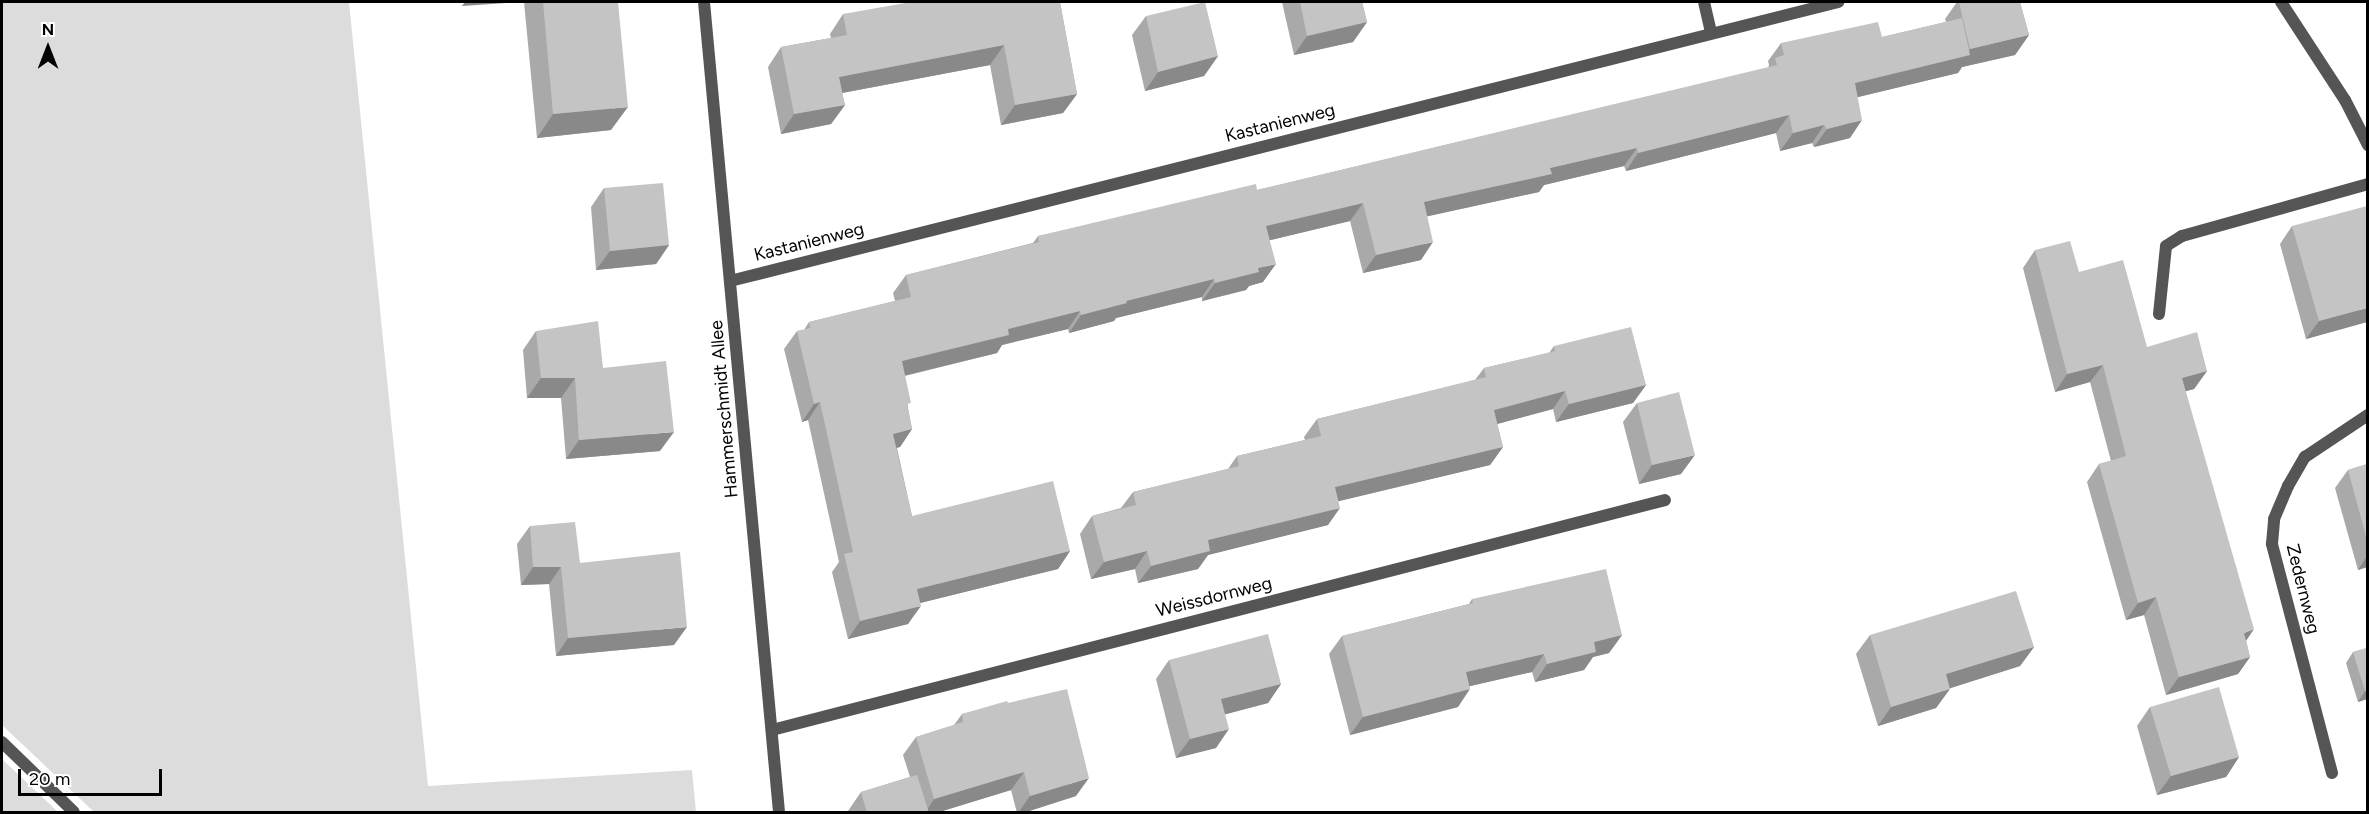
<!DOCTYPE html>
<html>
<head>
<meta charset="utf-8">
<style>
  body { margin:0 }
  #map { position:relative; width:2369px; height:814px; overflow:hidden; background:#fff; font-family:Figtree,sans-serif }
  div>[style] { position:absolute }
  .green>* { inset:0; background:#dcdcdc }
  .service>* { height:12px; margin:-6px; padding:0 6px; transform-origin:6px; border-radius:6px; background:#555 }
  .minor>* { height:12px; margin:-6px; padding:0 6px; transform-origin:6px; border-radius:6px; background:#555 }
  .wall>* { inset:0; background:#a9a9a9 }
  .shaded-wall>* { inset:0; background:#898989 }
  .building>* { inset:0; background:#c4c4c4 }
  span { translate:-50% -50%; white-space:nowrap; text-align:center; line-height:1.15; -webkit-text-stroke:4.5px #fff; paint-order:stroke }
  .street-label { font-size:18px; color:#000 }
  .frame { position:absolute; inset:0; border:3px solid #000; pointer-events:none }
  .north { position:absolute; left:18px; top:18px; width:60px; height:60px; -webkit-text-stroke:4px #fff; paint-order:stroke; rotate:0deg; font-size:16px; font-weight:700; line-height:24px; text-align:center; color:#000 }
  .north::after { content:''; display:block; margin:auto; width:21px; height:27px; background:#000; clip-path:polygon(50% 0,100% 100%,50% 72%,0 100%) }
  .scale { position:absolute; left:18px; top:769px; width:144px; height:27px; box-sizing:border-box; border:3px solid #000; border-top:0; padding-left:8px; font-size:18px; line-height:21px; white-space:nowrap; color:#000; -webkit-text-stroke:4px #fff; paint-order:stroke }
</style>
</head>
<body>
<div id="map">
  <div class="green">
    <div style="clip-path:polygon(2px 2px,349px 2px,428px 786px,692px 770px,696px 812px,94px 812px,2px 725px)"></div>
    <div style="clip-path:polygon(2px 759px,58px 812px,2px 812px)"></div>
  </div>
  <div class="service">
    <div style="left:2159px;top:314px;width:68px;rotate:-84.1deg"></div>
    <div style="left:2166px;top:246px;width:19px;rotate:-32deg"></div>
    <div style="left:2182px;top:236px;width:193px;rotate:-15.6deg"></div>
  </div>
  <div class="minor">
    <div style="left:704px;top:2px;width:813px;rotate:84.71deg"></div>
    <div style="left:1704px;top:2px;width:31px;rotate:77deg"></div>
    <div style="left:2281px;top:2px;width:117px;rotate:56.9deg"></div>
    <div style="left:2345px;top:100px;width:51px;rotate:62.9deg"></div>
    <div style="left:730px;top:281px;width:1143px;rotate:-14.13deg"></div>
    <div style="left:772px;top:730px;width:922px;rotate:-14.44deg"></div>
    <div style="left:2px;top:742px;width:100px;rotate:44.2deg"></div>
    <div style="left:2332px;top:773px;width:237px;rotate:-104.7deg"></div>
    <div style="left:2272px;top:544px;width:25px;rotate:-85deg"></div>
    <div style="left:2274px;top:519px;width:36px;rotate:-67deg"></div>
    <div style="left:2288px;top:486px;width:34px;rotate:-60deg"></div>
    <div style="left:2305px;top:457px;width:76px;rotate:-33.7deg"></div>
  </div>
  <div class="wall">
    <div style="clip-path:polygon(524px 2px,618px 2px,611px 130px,537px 138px)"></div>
    <div style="clip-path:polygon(1060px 2px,1077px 94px,1063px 113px,1001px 125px,990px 65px,842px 93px,845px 105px,831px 124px,781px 134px,768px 67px,781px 47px,831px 38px,830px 34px,843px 14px)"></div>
    <div style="clip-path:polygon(1282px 2px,1362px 2px,1367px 22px,1353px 42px,1294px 55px)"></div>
    <div style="clip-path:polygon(1957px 2px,2020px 2px,2029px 35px,2015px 55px,1962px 67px,1958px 73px,1857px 97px,1850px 138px,1814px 147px,1812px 143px,1780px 151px,1776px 133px,1626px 171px,1624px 166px,1544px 185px,1539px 192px,1427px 216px,1421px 260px,1363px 273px,1350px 221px,1270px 240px,1263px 282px,1249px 286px,1246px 290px,1202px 301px,1202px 297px,1116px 318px,1114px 321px,1069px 333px,1068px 329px,1002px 345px,997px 353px,905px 376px,908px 408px,912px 429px,900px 447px,897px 448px,912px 516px,1070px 551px,1058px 569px,920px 603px,908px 624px,848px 639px,832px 572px,839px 562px,808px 420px,802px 422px,784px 349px,797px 331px,804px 330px,809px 322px,895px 301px,893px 293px,906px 275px,1033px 243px,1038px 236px,1257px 190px,1768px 68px,1769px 65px,1768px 61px,1781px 43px,1882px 37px,1946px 22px,1945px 19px)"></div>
    <div style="clip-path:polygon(1146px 16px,1218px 56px,1204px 76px,1145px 91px,1132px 35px)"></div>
    <div style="clip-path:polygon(604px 188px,669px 245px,656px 264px,596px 270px,591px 207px)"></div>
    <div style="clip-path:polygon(2292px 226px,2367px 322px,2306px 339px,2280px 244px)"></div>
    <div style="clip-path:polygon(2035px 250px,2079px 272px,2147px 347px,2207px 371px,2194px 389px,2185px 391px,2250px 657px,2238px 674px,2166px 695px,2144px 615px,2126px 620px,2087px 482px,2099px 464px,2111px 461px,2090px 382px,2055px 392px,2023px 268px)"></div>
    <div style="clip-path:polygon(536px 331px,603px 368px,660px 451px,566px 459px,561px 398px,527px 398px,523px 350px)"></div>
    <div style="clip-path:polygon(1554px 346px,1646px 385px,1633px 403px,1556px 422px,1553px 409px,1497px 424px,1503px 447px,1490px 465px,1338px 501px,1328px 525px,1208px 555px,1198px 569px,1138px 583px,1135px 569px,1091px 579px,1080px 534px,1092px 516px,1121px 508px,1133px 492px,1228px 469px,1237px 456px,1305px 440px,1304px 437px,1317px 419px,1475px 380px,1484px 368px,1549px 353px)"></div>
    <div style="clip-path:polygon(1637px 403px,1681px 474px,1639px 484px,1623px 422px)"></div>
    <div style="clip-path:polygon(2367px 464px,2367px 567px,2358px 570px,2335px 488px,2348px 470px)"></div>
    <div style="clip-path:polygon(530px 526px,580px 563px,674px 645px,556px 656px,549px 584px,521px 585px,517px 544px)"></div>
    <div style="clip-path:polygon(1472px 599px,1622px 635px,1609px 653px,1593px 657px,1584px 670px,1535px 682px,1532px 672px,1470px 686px,1458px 707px,1350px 735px,1329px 654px,1342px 636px,1469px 604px)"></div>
    <div style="clip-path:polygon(1870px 635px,2034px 647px,2020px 666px,1950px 688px,1936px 708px,1878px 726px,1856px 654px)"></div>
    <div style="clip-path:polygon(2367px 648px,2367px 699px,2358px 702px,2346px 663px,2353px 652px)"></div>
    <div style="clip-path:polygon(1169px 660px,1281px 684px,1268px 703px,1225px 714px,1216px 748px,1176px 758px,1156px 679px)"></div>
    <div style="clip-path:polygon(1008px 703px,1076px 796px,1023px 813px,1017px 813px,1011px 790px,936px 813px,848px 813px,848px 811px,861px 792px,910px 777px,903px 755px,916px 737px,954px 725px,962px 714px)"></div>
    <div style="clip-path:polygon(2150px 707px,2239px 757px,2226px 777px,2157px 795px,2137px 726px)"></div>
  </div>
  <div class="shaded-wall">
    <div style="clip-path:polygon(465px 2px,520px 2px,462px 6px)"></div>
    <div style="clip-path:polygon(1367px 22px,1353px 42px,1294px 55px,1307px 36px)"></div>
    <div style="clip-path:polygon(2029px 35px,2015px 55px,1962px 67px,1958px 73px,1842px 101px,1855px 83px,1965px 56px,1970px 49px)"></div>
    <div style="clip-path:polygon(1004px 45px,990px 65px,826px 96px,839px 77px)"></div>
    <div style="clip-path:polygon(1218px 56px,1204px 76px,1145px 91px,1158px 72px)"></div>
    <div style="clip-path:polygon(1077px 94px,1063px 113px,1001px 125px,1015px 105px)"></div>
    <div style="clip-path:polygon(845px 105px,831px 124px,781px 134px,794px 114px)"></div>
    <div style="clip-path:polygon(628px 107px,611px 130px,537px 138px,553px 114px)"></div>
    <div style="clip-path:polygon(1789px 115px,1776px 133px,1626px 171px,1638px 153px)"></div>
    <div style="clip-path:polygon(1862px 120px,1850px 138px,1814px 147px,1827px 129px)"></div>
    <div style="clip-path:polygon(1824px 125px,1812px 143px,1780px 151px,1793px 133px)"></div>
    <div style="clip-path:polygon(1637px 148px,1624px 166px,1544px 185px,1539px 192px,1411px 220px,1424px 202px,1550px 168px)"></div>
    <div style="clip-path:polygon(1363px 203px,1350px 221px,1254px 244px,1266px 226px)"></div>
    <div style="clip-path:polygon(1433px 242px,1421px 260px,1363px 273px,1376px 255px)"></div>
    <div style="clip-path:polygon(669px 245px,656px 264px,596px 270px,610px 251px)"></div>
    <div style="clip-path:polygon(1276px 264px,1263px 282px,1249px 286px,1246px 290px,1202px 301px,1215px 283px,1258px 268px)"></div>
    <div style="clip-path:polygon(1214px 279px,1202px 297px,1116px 318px,1114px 321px,1069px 333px,1081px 315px,1126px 301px)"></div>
    <div style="clip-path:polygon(2367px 308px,2367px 322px,2306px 339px,2319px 321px)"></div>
    <div style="clip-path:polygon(1080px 311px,1068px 329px,1002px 345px,997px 353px,890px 379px,902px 361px,1008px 329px)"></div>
    <div style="clip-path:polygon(2103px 365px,2090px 382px,2055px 392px,2067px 374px)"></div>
    <div style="clip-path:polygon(2207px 371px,2194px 389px,2169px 396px,2182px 378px)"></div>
    <div style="clip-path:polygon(541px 378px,575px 378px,561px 398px,527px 398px)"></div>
    <div style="clip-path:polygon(1646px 385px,1633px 403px,1556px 422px,1569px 404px)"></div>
    <div style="clip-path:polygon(1565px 391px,1553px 409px,1482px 428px,1494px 410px)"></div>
    <div style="clip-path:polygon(820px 402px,808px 420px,802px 422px,814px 404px)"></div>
    <div style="clip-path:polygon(912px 429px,900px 447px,881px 451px,893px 434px)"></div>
    <div style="clip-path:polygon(674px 432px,660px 451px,566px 459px,579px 440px)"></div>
    <div style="clip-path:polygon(1503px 447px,1490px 465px,1323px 505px,1335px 487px)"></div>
    <div style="clip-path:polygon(1695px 455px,1681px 474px,1639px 484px,1652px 465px)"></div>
    <div style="clip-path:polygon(1340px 508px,1328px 525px,1208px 555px,1198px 569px,1138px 583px,1151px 566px,1208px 540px)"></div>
    <div style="clip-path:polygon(1070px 551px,1058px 569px,904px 607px,917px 589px)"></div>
    <div style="clip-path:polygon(1147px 551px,1135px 569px,1091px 579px,1104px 562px)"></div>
    <div style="clip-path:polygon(2367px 556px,2367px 567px,2358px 570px)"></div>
    <div style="clip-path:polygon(533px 567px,561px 567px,549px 584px,521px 585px)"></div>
    <div style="clip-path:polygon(2156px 597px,2144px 615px,2126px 620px,2138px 603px)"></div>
    <div style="clip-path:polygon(921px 606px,908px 624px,848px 639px,860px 621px)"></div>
    <div style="clip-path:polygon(687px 627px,674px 645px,556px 656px,568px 638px)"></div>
    <div style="clip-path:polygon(2254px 629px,2242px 647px,2244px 633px)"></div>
    <div style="clip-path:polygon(1622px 635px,1609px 653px,1593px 657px,1584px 670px,1535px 682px,1547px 664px,1594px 642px)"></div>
    <div style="clip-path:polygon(2034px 647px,2020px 666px,1932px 694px,1946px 674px)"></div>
    <div style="clip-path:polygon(1544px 654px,1532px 672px,1453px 690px,1466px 672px)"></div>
    <div style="clip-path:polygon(2250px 657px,2238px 674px,2166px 695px,2179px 677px)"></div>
    <div style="clip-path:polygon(1281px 684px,1268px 703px,1208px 719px,1221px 699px)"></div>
    <div style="clip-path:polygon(1470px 689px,1458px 707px,1350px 735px,1363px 717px)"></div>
    <div style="clip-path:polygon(1950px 689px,1936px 708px,1878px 726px,1891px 707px)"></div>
    <div style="clip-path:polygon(2365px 691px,2367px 691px,2367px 699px,2358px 702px)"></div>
    <div style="clip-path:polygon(1229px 729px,1216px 748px,1176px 758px,1190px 739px)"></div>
    <div style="clip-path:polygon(2239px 757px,2226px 777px,2157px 795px,2171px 776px)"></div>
    <div style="clip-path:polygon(1024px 772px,1011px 790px,936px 813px,925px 813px,934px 799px)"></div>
    <div style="clip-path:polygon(1089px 778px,1076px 796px,1023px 813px,1018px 813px,1030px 796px)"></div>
  </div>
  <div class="building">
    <div style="clip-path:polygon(543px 2px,618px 2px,628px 107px,553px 114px)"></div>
    <div style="clip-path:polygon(911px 2px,1060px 2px,1077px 94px,1015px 105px,1004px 45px,839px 77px,845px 105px,794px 114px,781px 47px,847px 35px,843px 14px)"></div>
    <div style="clip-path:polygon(1205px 2px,1218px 56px,1158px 72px,1146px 16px)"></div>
    <div style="clip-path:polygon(1300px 2px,1362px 2px,1367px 22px,1307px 36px)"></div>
    <div style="clip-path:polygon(1959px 2px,2020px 2px,2029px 35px,1970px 49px)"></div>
    <div style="clip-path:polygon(1962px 18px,1970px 55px,1855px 83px,1862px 120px,1827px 129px,1824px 125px,1793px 133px,1789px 115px,1638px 153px,1637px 148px,1550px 168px,1552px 174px,1424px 202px,1433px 242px,1376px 255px,1363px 203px,1266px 226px,1276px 264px,1258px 268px,1259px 272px,1215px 283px,1214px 279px,1126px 301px,1127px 303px,1081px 315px,1080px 311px,1008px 329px,1009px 335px,902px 361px,911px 403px,907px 404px,912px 429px,893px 434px,912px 516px,1053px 481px,1070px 551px,917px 589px,921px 606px,860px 621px,844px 554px,853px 552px,820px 402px,814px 404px,797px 331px,810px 328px,809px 322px,911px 297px,906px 275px,1039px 242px,1038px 236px,1256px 184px,1257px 190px,1777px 65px,1775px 58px,1784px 55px,1781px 43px,1878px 22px,1882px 37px)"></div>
    <div style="clip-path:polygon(663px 183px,669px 245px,610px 251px,604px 188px)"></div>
    <div style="clip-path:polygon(2367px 206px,2367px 308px,2319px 321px,2292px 226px)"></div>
    <div style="clip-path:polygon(2070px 241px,2079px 272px,2123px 260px,2147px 347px,2197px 332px,2207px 371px,2182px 378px,2254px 629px,2244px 633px,2250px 657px,2179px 677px,2156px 597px,2138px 603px,2099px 464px,2126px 456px,2103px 365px,2067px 374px,2035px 250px)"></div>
    <div style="clip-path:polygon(598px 321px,603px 368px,666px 361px,674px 432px,579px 440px,575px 378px,541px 378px,536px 331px)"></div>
    <div style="clip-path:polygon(1631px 327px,1646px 385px,1569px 404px,1565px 391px,1494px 410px,1503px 447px,1335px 487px,1340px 508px,1208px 540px,1210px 551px,1151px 566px,1147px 551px,1104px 562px,1092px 516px,1136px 505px,1133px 492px,1239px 466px,1237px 456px,1321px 436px,1317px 419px,1486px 377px,1484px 368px,1555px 351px,1554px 346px)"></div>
    <div style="clip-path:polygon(1679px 392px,1695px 455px,1652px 465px,1637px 403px)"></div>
    <div style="clip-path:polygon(2367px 464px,2367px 540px,2348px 470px)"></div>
    <div style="clip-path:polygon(575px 522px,580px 563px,680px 552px,687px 627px,568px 638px,561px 567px,533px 567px,530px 526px)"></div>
    <div style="clip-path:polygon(1606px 569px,1622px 635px,1594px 642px,1596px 652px,1547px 664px,1544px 654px,1466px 672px,1470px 689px,1363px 717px,1342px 636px,1473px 603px,1472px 599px)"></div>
    <div style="clip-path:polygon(2016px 591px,2034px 647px,1946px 674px,1950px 689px,1891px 707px,1870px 635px)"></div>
    <div style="clip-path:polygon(1268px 634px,1281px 684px,1221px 699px,1229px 729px,1190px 739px,1169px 660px)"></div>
    <div style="clip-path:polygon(2367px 648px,2367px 691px,2365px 691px,2353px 652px)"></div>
    <div style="clip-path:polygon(2219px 687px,2239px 757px,2171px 776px,2150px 707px)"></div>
    <div style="clip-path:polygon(1067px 689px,1089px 778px,1030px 796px,1024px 772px,934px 799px,916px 737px,963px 722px,962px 714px,1007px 701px,1008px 703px)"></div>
    <div style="clip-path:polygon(917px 775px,929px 813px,867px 813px,861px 792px)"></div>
  </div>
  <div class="street-label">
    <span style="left:1280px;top:123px;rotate:-14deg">Kastanienweg</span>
    <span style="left:809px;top:242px;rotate:-14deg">Kastanienweg</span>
    <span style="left:724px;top:409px;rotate:-95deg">Hammerschmidt Allee</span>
    <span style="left:2303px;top:589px;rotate:76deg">Zedernweg</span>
    <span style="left:1214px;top:597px;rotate:-14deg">Weissdornweg</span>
  </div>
  <div class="frame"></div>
  <div class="north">N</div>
  <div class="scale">20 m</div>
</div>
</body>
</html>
